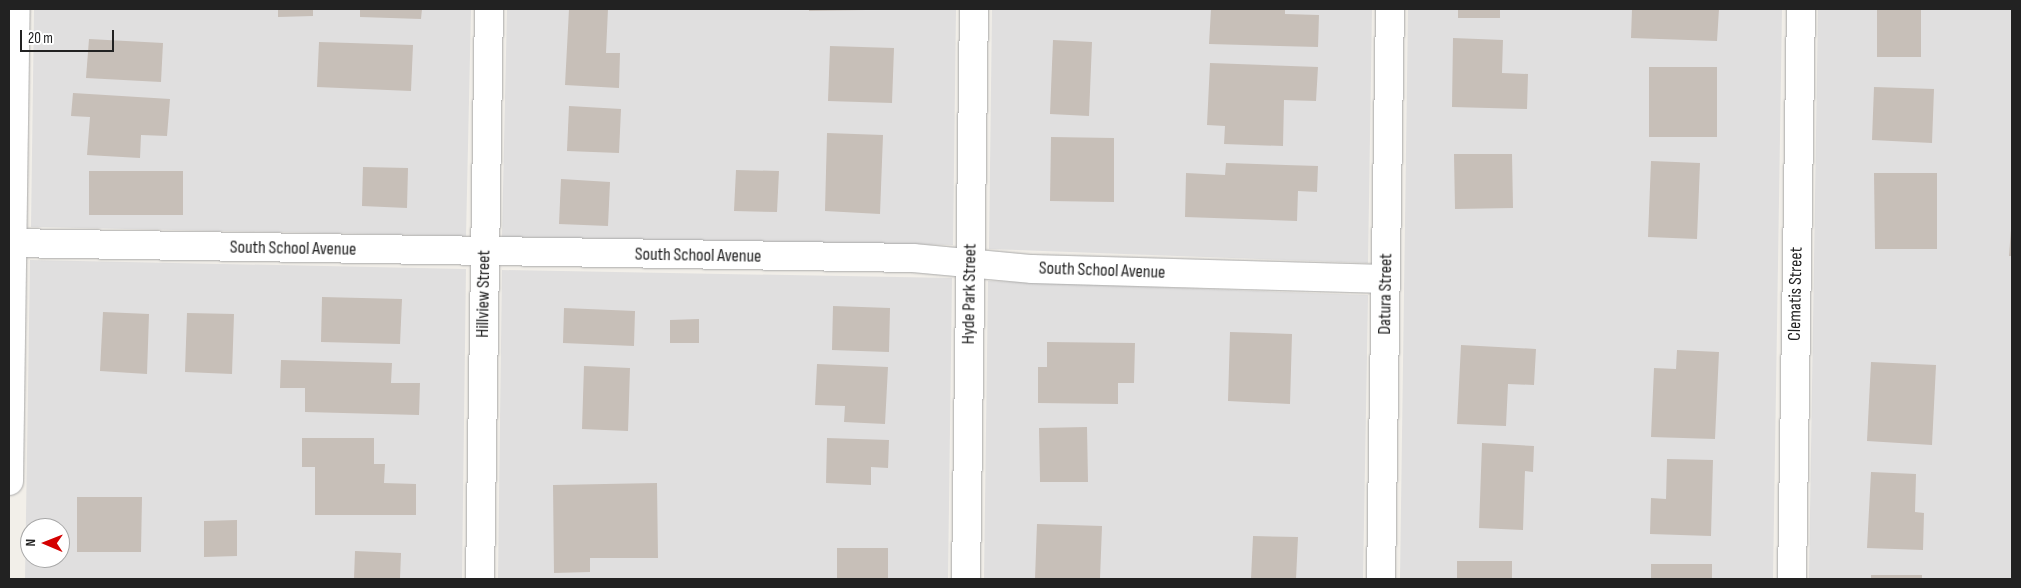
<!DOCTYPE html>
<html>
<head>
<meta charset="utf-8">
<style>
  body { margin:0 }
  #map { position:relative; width:2021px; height:588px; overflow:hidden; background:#f2efe9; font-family:"Sofia Sans Condensed",sans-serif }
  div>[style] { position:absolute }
  .residential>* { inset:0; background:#e0dfdf }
  .building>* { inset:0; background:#c7bfb8 }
  .roads { filter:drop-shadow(0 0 1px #a9a9a9) drop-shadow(0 0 1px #a9a9a9) }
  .minor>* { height:28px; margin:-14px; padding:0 14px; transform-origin:14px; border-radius:14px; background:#fff }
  span { translate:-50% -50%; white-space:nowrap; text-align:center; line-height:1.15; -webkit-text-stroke:5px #fff; paint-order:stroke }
  .street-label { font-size:18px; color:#222 }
  .frame { position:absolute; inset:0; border:10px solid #222; pointer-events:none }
  .north { position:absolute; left:20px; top:518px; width:50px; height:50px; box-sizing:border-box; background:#fff; border:1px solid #a7a7a7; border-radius:50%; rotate:271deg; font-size:14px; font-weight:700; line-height:20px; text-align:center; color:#222 }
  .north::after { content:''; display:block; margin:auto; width:18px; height:22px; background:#d40000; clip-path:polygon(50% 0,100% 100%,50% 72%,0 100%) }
  .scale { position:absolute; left:20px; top:30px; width:94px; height:22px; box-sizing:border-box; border:2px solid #222; border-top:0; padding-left:6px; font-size:15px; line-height:18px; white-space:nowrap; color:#222; -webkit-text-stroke:4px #fff; paint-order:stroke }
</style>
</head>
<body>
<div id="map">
  <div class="residential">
    <div style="clip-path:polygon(34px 9px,471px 9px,466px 236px,31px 227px)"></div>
    <div style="clip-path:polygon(507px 9px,956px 9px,953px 245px,502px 237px)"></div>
    <div style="clip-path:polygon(992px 9px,1372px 9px,1368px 263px,989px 249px)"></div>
    <div style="clip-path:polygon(1408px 9px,1782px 9px,1773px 579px,1400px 579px)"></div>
    <div style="clip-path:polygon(1818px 9px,2012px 9px,2012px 579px,1809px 579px)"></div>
    <div style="clip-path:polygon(evenodd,30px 260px,466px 269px,462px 579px,25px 579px,30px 260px,30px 528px,60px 528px,60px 558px,30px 558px,30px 528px)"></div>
    <div style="clip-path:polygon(502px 270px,952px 278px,948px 579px,498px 579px)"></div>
    <div style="clip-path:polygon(988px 281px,1368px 295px,1363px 579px,984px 579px)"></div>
  </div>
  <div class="building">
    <div style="clip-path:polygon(278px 9px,313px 9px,313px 16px,278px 17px)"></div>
    <div style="clip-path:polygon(360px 9px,422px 9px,421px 19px,360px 17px)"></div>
    <div style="clip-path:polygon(569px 9px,608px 9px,606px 53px,620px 53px,619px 88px,565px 85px)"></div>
    <div style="clip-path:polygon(809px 9px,866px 9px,866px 10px,809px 11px)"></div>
    <div style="clip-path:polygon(1211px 9px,1285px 9px,1285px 14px,1319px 15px,1318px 47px,1209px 44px)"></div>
    <div style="clip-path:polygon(1458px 9px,1500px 9px,1500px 18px,1458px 18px)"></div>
    <div style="clip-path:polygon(1632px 9px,1719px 9px,1717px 41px,1631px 38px)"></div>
    <div style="clip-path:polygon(1877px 9px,1921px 9px,1921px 57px,1877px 57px)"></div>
    <div style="clip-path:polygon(1453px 38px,1503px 40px,1502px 73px,1528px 74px,1527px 109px,1452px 107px)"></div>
    <div style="clip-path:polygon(89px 39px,163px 43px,161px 82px,86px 78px)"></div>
    <div style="clip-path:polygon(1053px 40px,1092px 42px,1089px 116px,1050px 114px)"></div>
    <div style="clip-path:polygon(319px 42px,413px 45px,411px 91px,317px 87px)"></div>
    <div style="clip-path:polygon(830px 46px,894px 48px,892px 103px,828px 101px)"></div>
    <div style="clip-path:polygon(1210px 63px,1318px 67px,1316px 101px,1284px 100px,1283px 146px,1224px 144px,1225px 126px,1207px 125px)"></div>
    <div style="clip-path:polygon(1649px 67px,1717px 67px,1717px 137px,1649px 137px)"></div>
    <div style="clip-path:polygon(1874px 87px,1934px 89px,1932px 143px,1872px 140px)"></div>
    <div style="clip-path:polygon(73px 93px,170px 99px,167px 136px,141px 135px,140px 158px,87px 155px,90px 117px,71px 116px)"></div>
    <div style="clip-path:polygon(569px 106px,621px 109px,619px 153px,567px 151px)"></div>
    <div style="clip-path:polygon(827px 133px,883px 135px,880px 214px,825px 211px)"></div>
    <div style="clip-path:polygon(1051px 137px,1114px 138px,1114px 202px,1050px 201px)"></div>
    <div style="clip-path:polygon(1454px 154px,1512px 154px,1513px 208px,1455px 209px)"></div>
    <div style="clip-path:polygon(1651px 161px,1700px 163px,1697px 239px,1648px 237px)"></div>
    <div style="clip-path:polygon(1226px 163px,1318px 166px,1317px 192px,1298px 191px,1297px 221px,1185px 217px,1186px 173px,1225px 175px)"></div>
    <div style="clip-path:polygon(363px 167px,408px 168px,407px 208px,362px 206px)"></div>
    <div style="clip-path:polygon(736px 170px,779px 171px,777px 212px,734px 211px)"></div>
    <div style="clip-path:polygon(89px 171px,183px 171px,183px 215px,89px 215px)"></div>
    <div style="clip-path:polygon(1874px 173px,1937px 173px,1937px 249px,1875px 249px)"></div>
    <div style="clip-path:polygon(561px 179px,610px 182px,608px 226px,559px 224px)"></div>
    <div style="clip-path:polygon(2011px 229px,2012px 229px,2012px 256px,2009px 256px)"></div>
    <div style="clip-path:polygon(322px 297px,402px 299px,400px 344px,321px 342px)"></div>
    <div style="clip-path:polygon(833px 306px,890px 308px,889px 352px,832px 350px)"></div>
    <div style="clip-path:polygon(564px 308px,635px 311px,634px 346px,563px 343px)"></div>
    <div style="clip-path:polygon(103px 312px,149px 314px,147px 374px,100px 371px)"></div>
    <div style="clip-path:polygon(187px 313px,234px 314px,232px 374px,185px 372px)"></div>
    <div style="clip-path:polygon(699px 319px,699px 343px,670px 343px,670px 320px)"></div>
    <div style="clip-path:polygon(1230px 332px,1292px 334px,1290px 404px,1228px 401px)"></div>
    <div style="clip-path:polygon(1047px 342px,1135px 343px,1134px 383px,1118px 383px,1118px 404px,1038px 403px,1038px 367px,1047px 367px)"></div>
    <div style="clip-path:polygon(1461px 345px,1536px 349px,1534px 385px,1508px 384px,1506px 426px,1457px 424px)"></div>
    <div style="clip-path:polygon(1677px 350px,1719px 352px,1715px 439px,1651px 437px,1654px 368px,1676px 369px)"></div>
    <div style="clip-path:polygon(281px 360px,392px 363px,391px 383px,420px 383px,419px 415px,305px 412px,305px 388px,280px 388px)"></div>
    <div style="clip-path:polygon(1871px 362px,1936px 365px,1932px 445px,1867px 441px)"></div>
    <div style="clip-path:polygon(817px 364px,888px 367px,885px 424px,844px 422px,845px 406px,815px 405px)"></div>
    <div style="clip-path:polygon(584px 366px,630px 368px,628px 431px,582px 429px)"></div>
    <div style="clip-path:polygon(1087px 427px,1088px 482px,1040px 482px,1039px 428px)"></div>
    <div style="clip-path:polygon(302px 438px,374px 438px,374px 464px,385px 464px,384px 483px,416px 484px,416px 515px,315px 515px,315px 467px,302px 467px)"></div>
    <div style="clip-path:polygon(827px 438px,889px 440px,888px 468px,871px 467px,871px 485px,826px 483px)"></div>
    <div style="clip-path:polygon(1482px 443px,1534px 446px,1533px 472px,1525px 471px,1523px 530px,1479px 528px)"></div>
    <div style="clip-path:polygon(1667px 459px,1713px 460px,1711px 536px,1650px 534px,1651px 498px,1666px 499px)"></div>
    <div style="clip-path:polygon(1871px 472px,1916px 474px,1915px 512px,1924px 513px,1923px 550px,1867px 548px)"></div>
    <div style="clip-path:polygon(657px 483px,658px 558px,590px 558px,590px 572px,554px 573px,553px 485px)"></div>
    <div style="clip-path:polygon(77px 497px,142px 497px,141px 552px,77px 552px)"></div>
    <div style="clip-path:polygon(237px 520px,237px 556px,204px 557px,204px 521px)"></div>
    <div style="clip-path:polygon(1037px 524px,1102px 526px,1100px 579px,1035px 579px)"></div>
    <div style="clip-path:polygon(1253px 536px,1298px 537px,1296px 579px,1251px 579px)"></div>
    <div style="clip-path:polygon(837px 548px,888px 548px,888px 579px,837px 579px)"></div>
    <div style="clip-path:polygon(355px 551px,401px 553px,400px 579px,354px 579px)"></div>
    <div style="clip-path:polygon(1457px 561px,1512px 561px,1512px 579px,1457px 579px)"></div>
    <div style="clip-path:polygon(1651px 564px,1712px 564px,1712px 579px,1651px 579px)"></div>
    <div style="clip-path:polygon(1871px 575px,1922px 575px,1922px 579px,1871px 579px)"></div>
  </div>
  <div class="roads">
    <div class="minor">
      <div style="left:9px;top:243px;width:904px;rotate:0.95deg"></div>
      <div style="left:913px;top:258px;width:120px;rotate:5.3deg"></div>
      <div style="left:1032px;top:269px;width:354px;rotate:1.6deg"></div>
      <div style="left:9px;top:481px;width:472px;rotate:-89.2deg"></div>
      <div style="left:480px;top:579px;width:570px;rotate:-89.1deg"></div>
      <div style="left:966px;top:579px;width:570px;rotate:-89.2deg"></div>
      <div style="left:1381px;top:579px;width:570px;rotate:-89.1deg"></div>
      <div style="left:1792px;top:579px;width:570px;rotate:-89.1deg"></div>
    </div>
  </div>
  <div class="street-label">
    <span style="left:293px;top:249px;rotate:1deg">South School Avenue</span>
    <span style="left:698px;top:256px;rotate:1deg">South School Avenue</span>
    <span style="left:1102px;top:271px;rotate:2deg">South School Avenue</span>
    <span style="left:484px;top:294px;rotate:-89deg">Hillview Street</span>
    <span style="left:970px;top:294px;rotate:-89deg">Hyde Park Street</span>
    <span style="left:1386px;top:294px;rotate:-89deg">Datura Street</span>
    <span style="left:1796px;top:294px;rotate:-89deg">Clematis Street</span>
  </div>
  <div class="frame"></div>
  <div class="north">N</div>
  <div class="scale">20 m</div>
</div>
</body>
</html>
